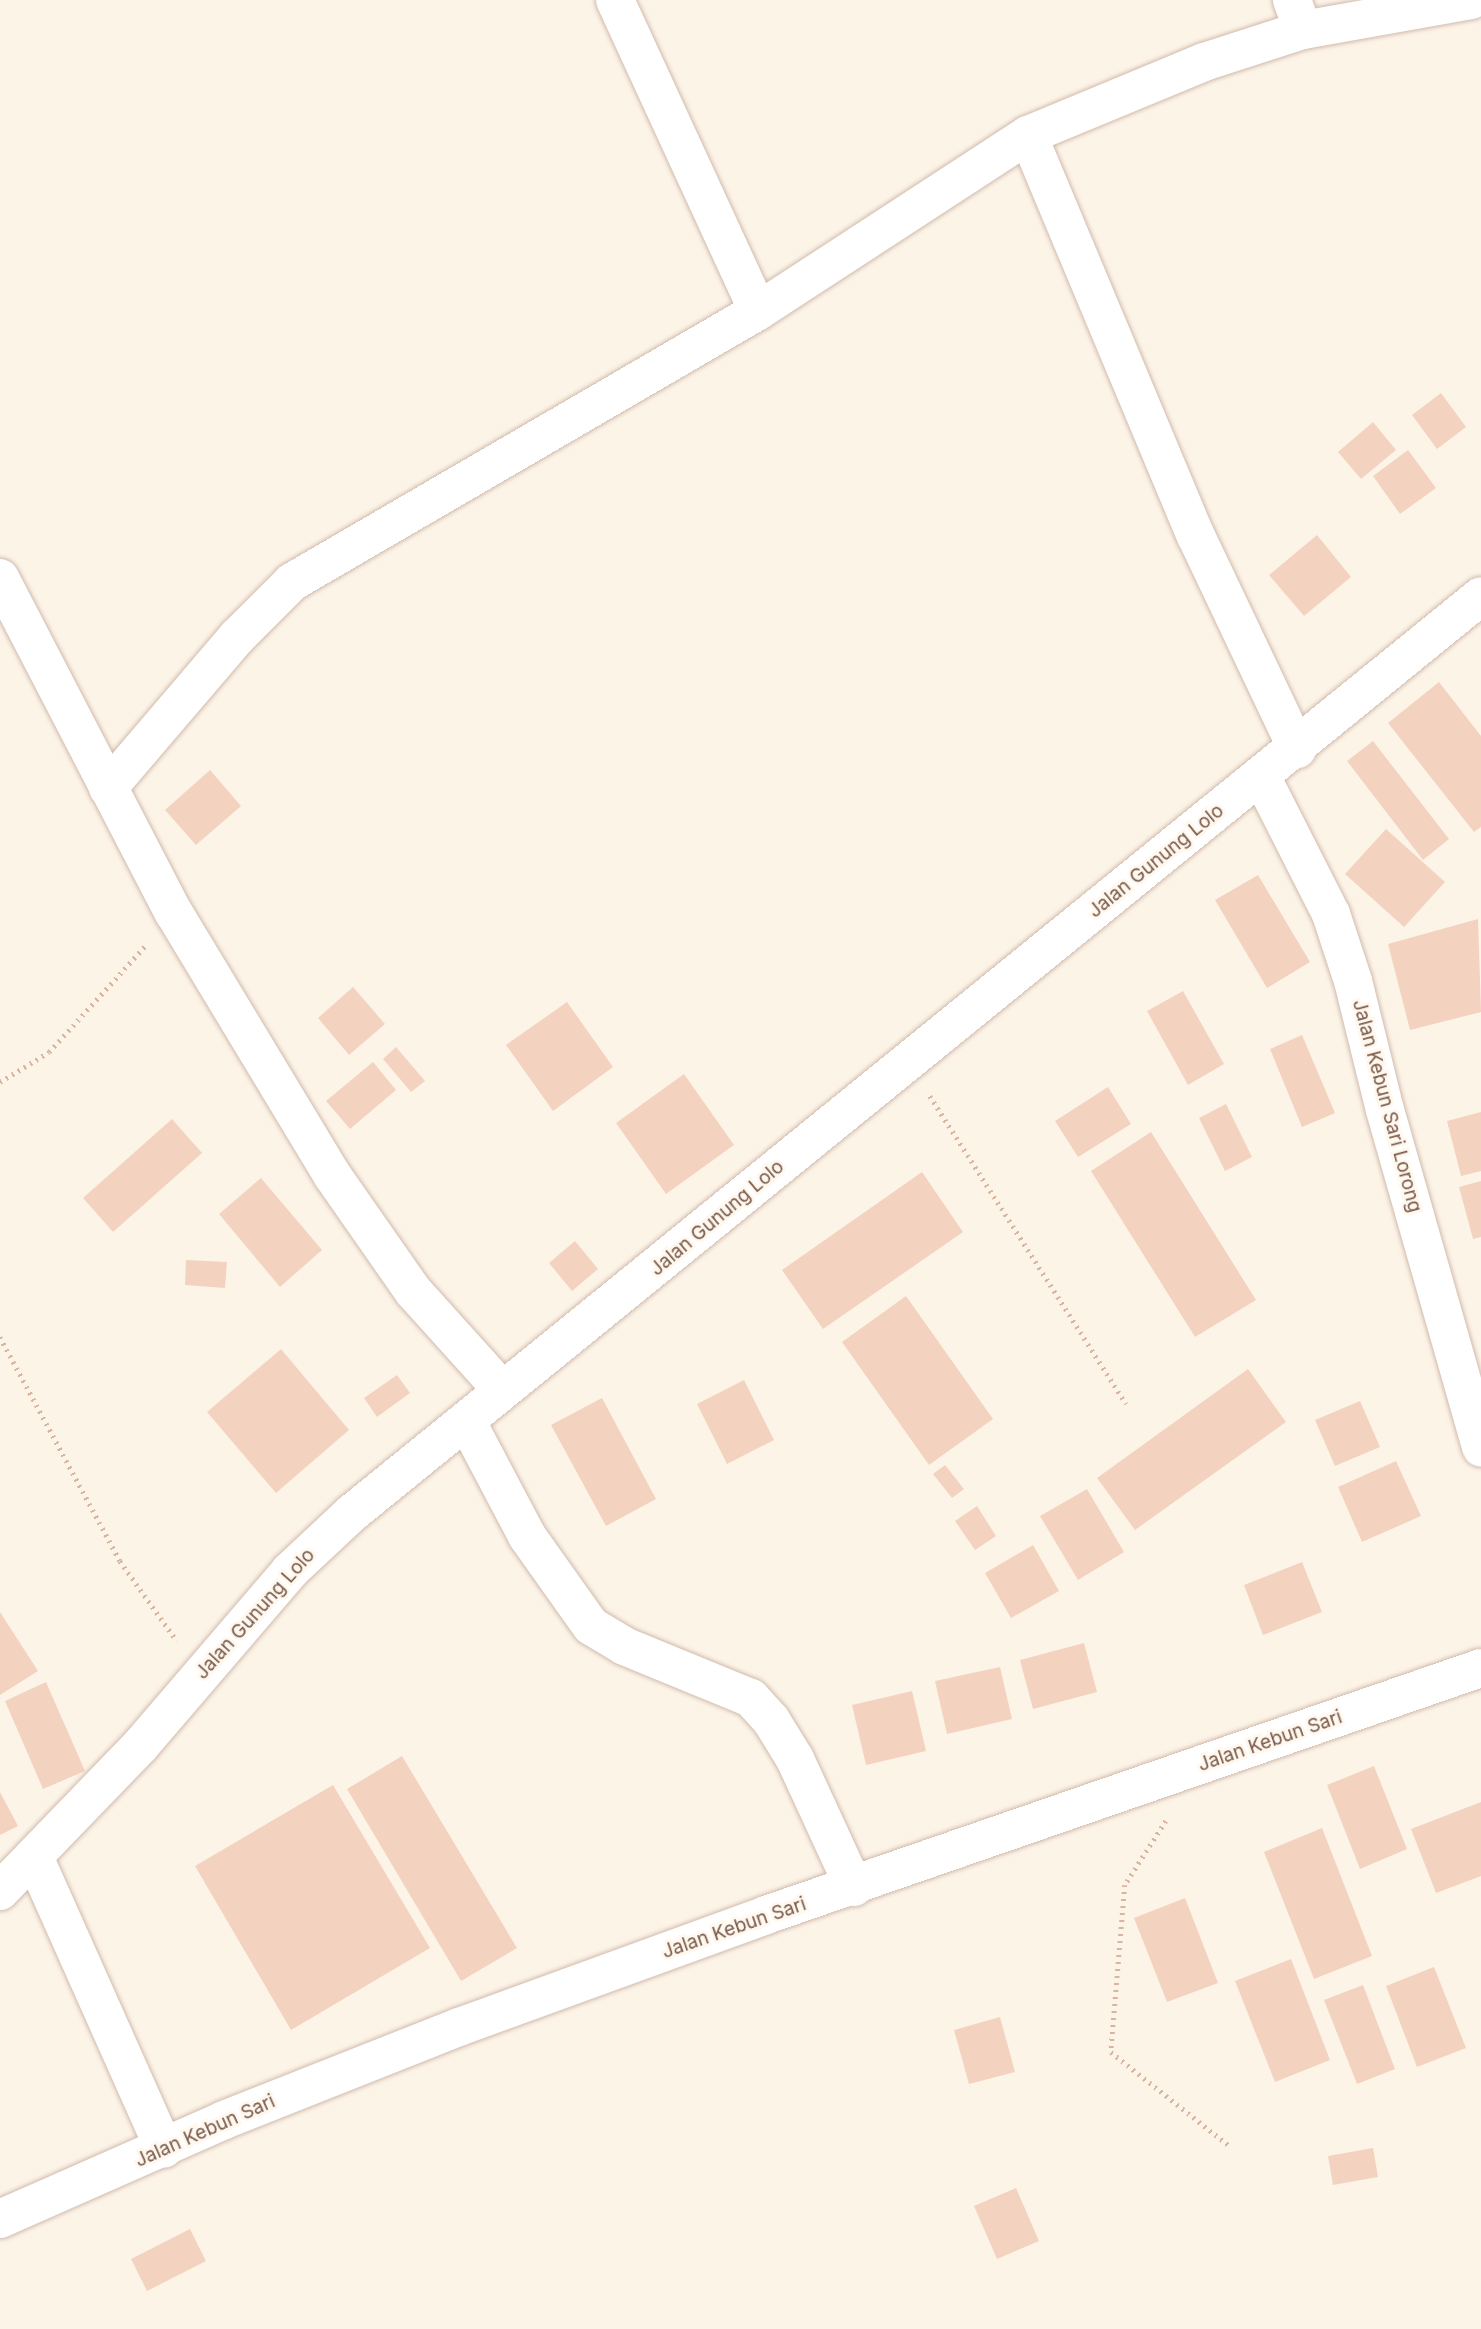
<!DOCTYPE html>
<html>
<head>
<meta charset="utf-8">
<style>
  body { margin:0 }
  #map { position:relative; width:1481px; height:2329px; overflow:hidden; background:#fdf4e8; font-family:Inter,sans-serif }
  div>[style] { position:absolute }
  .building>* { inset:0; background:#f3d2bf }
  .path>* { height:4.5px; margin-top:-2.25px; transform-origin:0; background:repeating-linear-gradient(90deg,#d9b5a1 0 2px,transparent 0 7px) }
  .roads { filter:drop-shadow(0 0 2px #d0bbac) drop-shadow(0 0 2px #d0bbac) }
  .minor>* { height:38px; margin:-19px; padding:0 19px; transform-origin:19px; border-radius:19px; background:#fff }
  span { translate:-50% -50%; white-space:nowrap; text-align:center; line-height:1.15; -webkit-text-stroke:6px #fff8ef; paint-order:stroke }
  .street-label { font-size:19px; color:#79594a }
</style>
</head>
<body>
<div id="map">
  <div class="building">
    <div style="clip-path:polygon(1441px 393px,1466px 427px,1437px 449px,1412px 415px)"></div>
    <div style="clip-path:polygon(1373px 422px,1396px 450px,1361px 479px,1338px 452px)"></div>
    <div style="clip-path:polygon(1408px 450px,1436px 488px,1400px 514px,1373px 476px)"></div>
    <div style="clip-path:polygon(1317px 535px,1351px 577px,1304px 616px,1269px 575px)"></div>
    <div style="clip-path:polygon(1439px 682px,1481px 736px,1481px 827px,1474px 832px,1388px 723px)"></div>
    <div style="clip-path:polygon(1373px 741px,1449px 839px,1423px 860px,1347px 761px)"></div>
    <div style="clip-path:polygon(210px 770px,241px 806px,196px 845px,165px 810px)"></div>
    <div style="clip-path:polygon(1386px 829px,1445px 882px,1404px 927px,1345px 874px)"></div>
    <div style="clip-path:polygon(1258px 875px,1310px 962px,1267px 988px,1215px 900px)"></div>
    <div style="clip-path:polygon(1478px 919px,1481px 1012px,1410px 1030px,1388px 944px)"></div>
    <div style="clip-path:polygon(353px 987px,385px 1024px,349px 1055px,318px 1018px)"></div>
    <div style="clip-path:polygon(1183px 991px,1224px 1064px,1188px 1085px,1147px 1011px)"></div>
    <div style="clip-path:polygon(567px 1002px,613px 1067px,553px 1111px,506px 1045px)"></div>
    <div style="clip-path:polygon(1302px 1035px,1335px 1113px,1302px 1127px,1270px 1049px)"></div>
    <div style="clip-path:polygon(396px 1047px,425px 1081px,411px 1092px,383px 1059px)"></div>
    <div style="clip-path:polygon(373px 1062px,396px 1090px,350px 1129px,326px 1101px)"></div>
    <div style="clip-path:polygon(684px 1074px,734px 1145px,666px 1194px,616px 1123px)"></div>
    <div style="clip-path:polygon(1108px 1087px,1131px 1124px,1078px 1157px,1055px 1121px)"></div>
    <div style="clip-path:polygon(1226px 1104px,1252px 1157px,1225px 1171px,1199px 1118px)"></div>
    <div style="clip-path:polygon(1481px 1112px,1481px 1171px,1461px 1176px,1447px 1121px)"></div>
    <div style="clip-path:polygon(172px 1119px,202px 1153px,113px 1232px,83px 1198px)"></div>
    <div style="clip-path:polygon(1151px 1132px,1256px 1300px,1195px 1337px,1091px 1171px)"></div>
    <div style="clip-path:polygon(922px 1172px,963px 1232px,823px 1329px,782px 1270px)"></div>
    <div style="clip-path:polygon(261px 1178px,322px 1250px,280px 1287px,219px 1214px)"></div>
    <div style="clip-path:polygon(1481px 1181px,1481px 1237px,1473px 1239px,1459px 1187px)"></div>
    <div style="clip-path:polygon(575px 1241px,598px 1269px,572px 1291px,549px 1263px)"></div>
    <div style="clip-path:polygon(186px 1260px,227px 1262px,225px 1288px,185px 1285px)"></div>
    <div style="clip-path:polygon(906px 1296px,993px 1419px,929px 1465px,842px 1342px)"></div>
    <div style="clip-path:polygon(281px 1349px,349px 1430px,276px 1493px,207px 1412px)"></div>
    <div style="clip-path:polygon(1248px 1369px,1286px 1422px,1135px 1530px,1097px 1478px)"></div>
    <div style="clip-path:polygon(397px 1375px,410px 1393px,377px 1417px,364px 1398px)"></div>
    <div style="clip-path:polygon(744px 1380px,774px 1440px,727px 1464px,697px 1404px)"></div>
    <div style="clip-path:polygon(602px 1398px,656px 1499px,606px 1526px,551px 1425px)"></div>
    <div style="clip-path:polygon(1360px 1401px,1380px 1447px,1335px 1466px,1315px 1420px)"></div>
    <div style="clip-path:polygon(1396px 1461px,1421px 1516px,1362px 1542px,1338px 1487px)"></div>
    <div style="clip-path:polygon(945px 1465px,964px 1489px,952px 1498px,933px 1474px)"></div>
    <div style="clip-path:polygon(1087px 1489px,1124px 1552px,1078px 1580px,1040px 1516px)"></div>
    <div style="clip-path:polygon(977px 1506px,996px 1536px,975px 1550px,955px 1521px)"></div>
    <div style="clip-path:polygon(1033px 1545px,1059px 1591px,1011px 1618px,985px 1573px)"></div>
    <div style="clip-path:polygon(1302px 1562px,1322px 1612px,1263px 1635px,1244px 1585px)"></div>
    <div style="clip-path:polygon(0 1612px,38px 1671px,0 1695px)"></div>
    <div style="clip-path:polygon(1084px 1643px,1097px 1692px,1033px 1709px,1020px 1660px)"></div>
    <div style="clip-path:polygon(1000px 1667px,1012px 1719px,947px 1734px,935px 1681px)"></div>
    <div style="clip-path:polygon(46px 1682px,85px 1771px,43px 1789px,5px 1701px)"></div>
    <div style="clip-path:polygon(912px 1691px,926px 1751px,866px 1765px,852px 1705px)"></div>
    <div style="clip-path:polygon(402px 1756px,517px 1948px,461px 1981px,347px 1789px)"></div>
    <div style="clip-path:polygon(1374px 1766px,1407px 1849px,1360px 1869px,1327px 1785px)"></div>
    <div style="clip-path:polygon(333px 1785px,430px 1948px,291px 2030px,195px 1866px)"></div>
    <div style="clip-path:polygon(0 1792px,18px 1826px,0 1835px)"></div>
    <div style="clip-path:polygon(1481px 1802px,1481px 1876px,1436px 1893px,1411px 1829px)"></div>
    <div style="clip-path:polygon(1322px 1828px,1372px 1956px,1314px 1979px,1264px 1852px)"></div>
    <div style="clip-path:polygon(1185px 1898px,1218px 1983px,1167px 2002px,1134px 1918px)"></div>
    <div style="clip-path:polygon(1291px 1959px,1330px 2060px,1275px 2082px,1235px 1981px)"></div>
    <div style="clip-path:polygon(1434px 1967px,1466px 2048px,1417px 2067px,1386px 1986px)"></div>
    <div style="clip-path:polygon(1363px 1985px,1395px 2069px,1357px 2084px,1324px 2000px)"></div>
    <div style="clip-path:polygon(1000px 2017px,1015px 2072px,969px 2084px,954px 2030px)"></div>
    <div style="clip-path:polygon(1373px 2148px,1378px 2177px,1333px 2185px,1328px 2156px)"></div>
    <div style="clip-path:polygon(1016px 2188px,1039px 2241px,997px 2259px,974px 2206px)"></div>
    <div style="clip-path:polygon(190px 2229px,206px 2261px,147px 2291px,131px 2259px)"></div>
  </div>
  <div class="path">
    <div style="left:0;top:1082px;width:57px;rotate:-31.5deg"></div>
    <div style="left:49px;top:1052px;width:144px;rotate:-47.8deg"></div>
    <div style="left:930px;top:1096px;width:365px;rotate:57.5deg"></div>
    <div style="left:0;top:1337px;width:254px;rotate:61.8deg"></div>
    <div style="left:120px;top:1561px;width:98px;rotate:54.5deg"></div>
    <div style="left:1166px;top:1821px;width:76px;rotate:122.6deg"></div>
    <div style="left:1125px;top:1885px;width:168px;rotate:94.8deg"></div>
    <div style="left:1111px;top:2052px;width:153px;rotate:38.4deg"></div>
  </div>
  <div class="roads">
    <div class="minor">
      <div style="left:615px;top:0;width:342px;rotate:65.3deg"></div>
      <div style="left:758px;top:311px;width:322px;rotate:-33.1deg"></div>
      <div style="left:1028px;top:135px;width:435px;rotate:67.3deg"></div>
      <div style="left:1196px;top:536px;width:236px;rotate:64.6deg"></div>
      <div style="left:1292px;top:0;width:32px;rotate:70deg"></div>
      <div style="left:1303px;top:30px;width:171px;rotate:-10.1deg"></div>
      <div style="left:1028px;top:135px;width:191px;rotate:-22.5deg"></div>
      <div style="left:1204px;top:62px;width:104px;rotate:-17.9deg"></div>
      <div style="left:0;top:578px;width:377px;rotate:62.6deg"></div>
      <div style="left:174px;top:913px;width:306px;rotate:58.9deg"></div>
      <div style="left:332px;top:1175px;width:141px;rotate:55.1deg"></div>
      <div style="left:413px;top:1291px;width:133px;rotate:48deg"></div>
      <div style="left:1261px;top:776px;width:155px;rotate:63.1deg"></div>
      <div style="left:1331px;top:914px;width:71px;rotate:71.8deg"></div>
      <div style="left:1353px;top:981px;width:133px;rotate:76.1deg"></div>
      <div style="left:1385px;top:1110px;width:351px;rotate:74.1deg"></div>
      <div style="left:108px;top:788px;width:199px;rotate:-49.5deg"></div>
      <div style="left:237px;top:637px;width:78px;rotate:-45deg"></div>
      <div style="left:292px;top:582px;width:539px;rotate:-30.18deg"></div>
      <div style="left:467px;top:1422px;width:129px;rotate:62.2deg"></div>
      <div style="left:527px;top:1536px;width:110px;rotate:54.6deg"></div>
      <div style="left:591px;top:1626px;width:39px;rotate:31deg"></div>
      <div style="left:624px;top:1646px;width:137px;rotate:22.3deg"></div>
      <div style="left:751px;top:1698px;width:30px;rotate:48deg"></div>
      <div style="left:771px;top:1720px;width:46px;rotate:58.4deg"></div>
      <div style="left:795px;top:1759px;width:141px;rotate:65.3deg"></div>
      <div style="left:35px;top:1859px;width:317px;rotate:66deg"></div>
      <div style="left:0;top:1891px;width:203px;rotate:-46deg"></div>
      <div style="left:141px;top:1745px;width:229px;rotate:-49.4deg"></div>
      <div style="left:290px;top:1571px;width:85px;rotate:-43.1deg"></div>
      <div style="left:352px;top:1513px;width:1454px;rotate:-39.08deg"></div>
      <div style="left:0;top:2219px;width:245px;rotate:-23.8deg"></div>
      <div style="left:224px;top:2120px;width:253px;rotate:-21.6deg"></div>
      <div style="left:459px;top:2027px;width:327px;rotate:-20deg"></div>
      <div style="left:766px;top:1915px;width:756px;rotate:-19.06deg"></div>
    </div>
  </div>
  <div class="street-label">
    <span style="left:1156px;top:861px;rotate:-39deg">Jalan Gunung Lolo</span>
    <span style="left:1387px;top:1106px;rotate:75deg">Jalan Kebun Sari Lorong</span>
    <span style="left:717px;top:1218px;rotate:-40deg">Jalan Gunung Lolo</span>
    <span style="left:255px;top:1614px;rotate:-48deg">Jalan Gunung Lolo</span>
    <span style="left:1270px;top:1741px;rotate:-19deg">Jalan Kebun Sari</span>
    <span style="left:734px;top:1928px;rotate:-19deg">Jalan Kebun Sari</span>
    <span style="left:205px;top:2131px;rotate:-24deg">Jalan Kebun Sari</span>
  </div>
</div>
</body>
</html>
